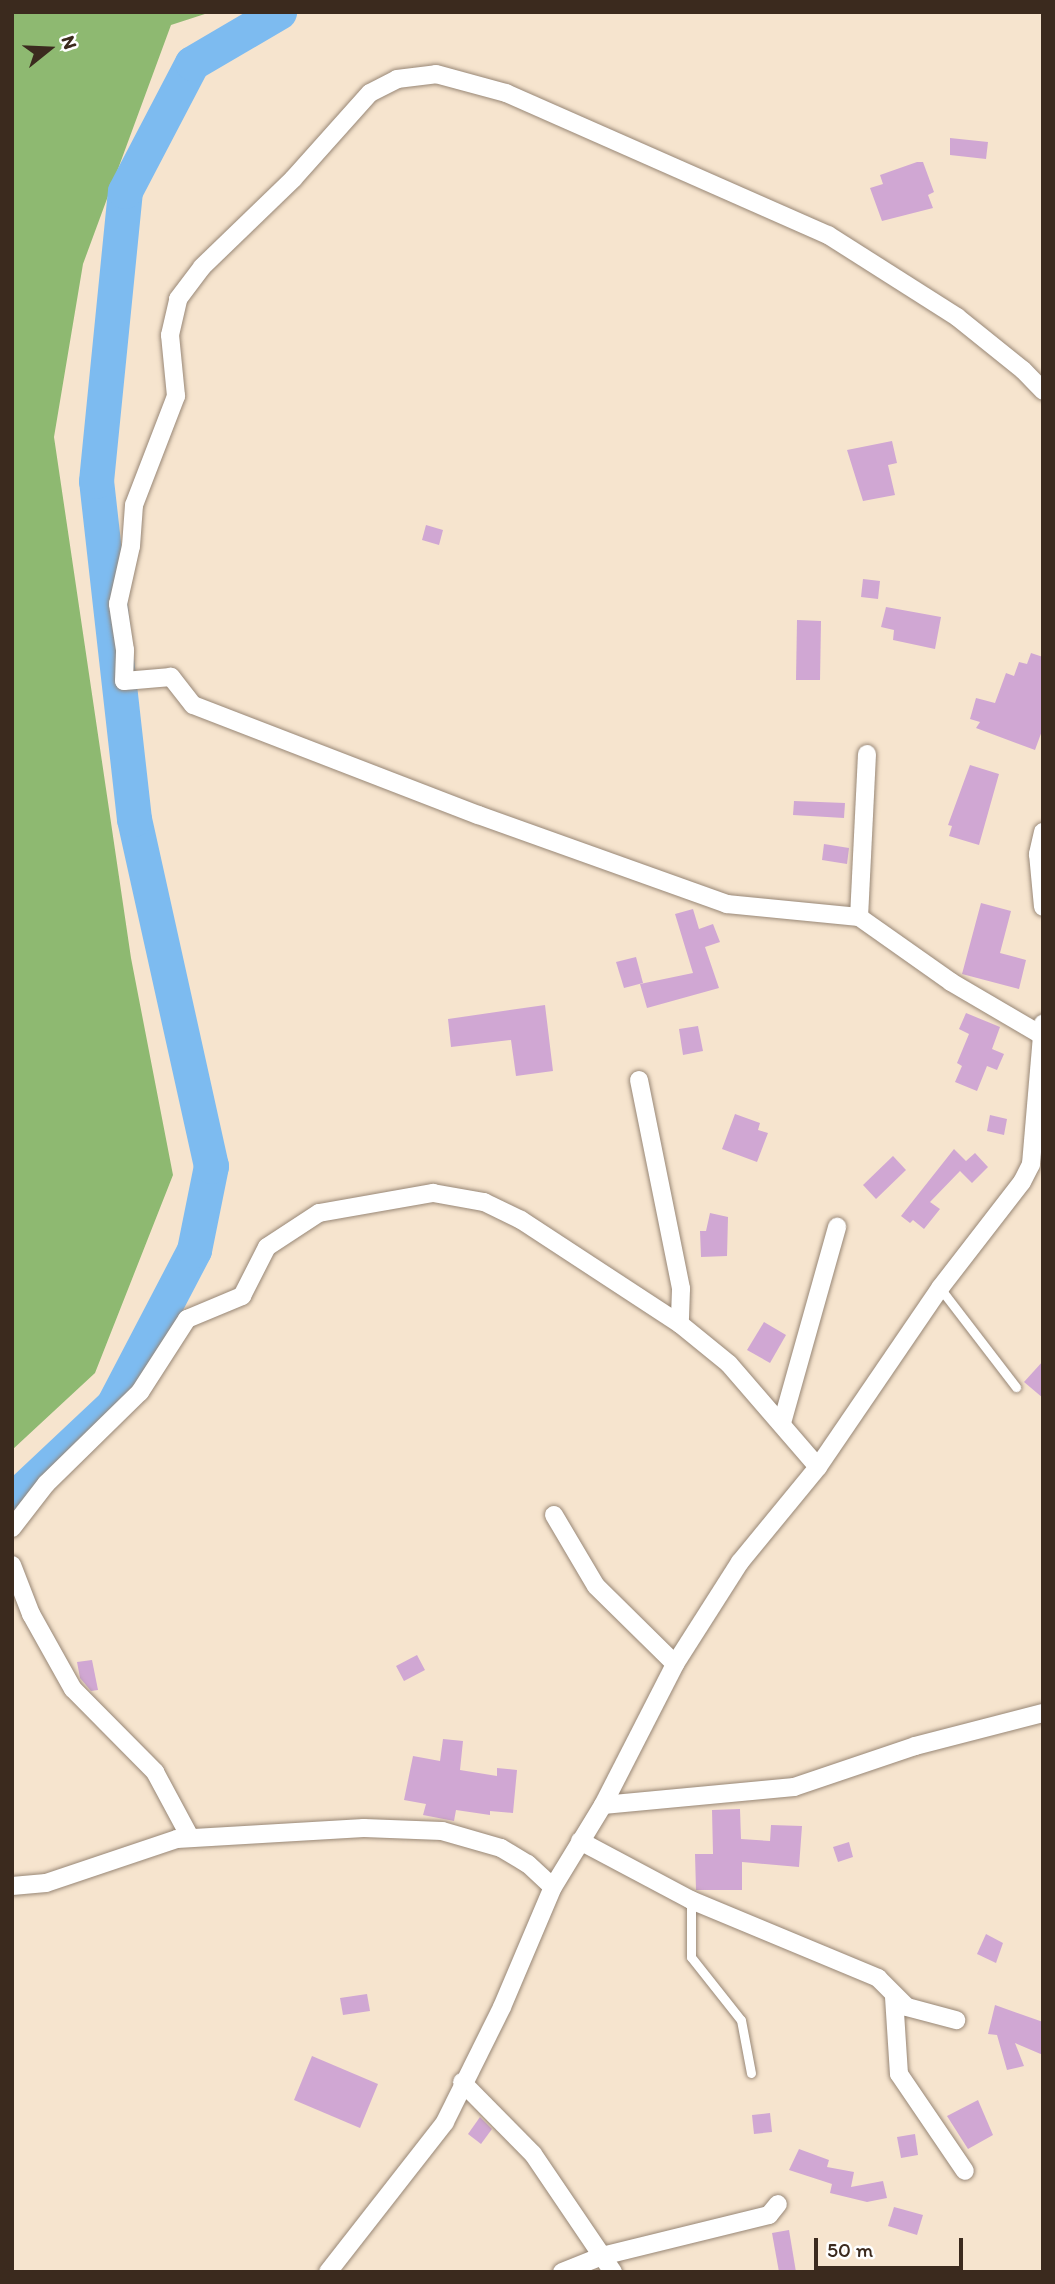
<!DOCTYPE html>
<html>
<head>
<meta charset="utf-8">
<style>
  body { margin:0 }
  #map { position:relative; width:1055px; height:2284px; overflow:hidden; background:#f6e4ce; font-family:Itim,sans-serif }
  div>[style] { position:absolute }
  .forest>* { inset:0; background:#8eb971 }
  .river>* { height:35px; margin:-17.5px; padding:0 17.5px; transform-origin:17.5px; border-radius:17.5px; background:#7dbbf0 }
  .building>* { inset:0; background:#d0a7d3 }
  .roads { filter:drop-shadow(0 0 2px #988776) drop-shadow(0 0 2px #988776) }
  .service>* { height:9px; margin:-4.5px; padding:0 4.5px; transform-origin:4.5px; border-radius:4.5px; background:#fff }
  .minor>* { height:18px; margin:-9px; padding:0 9px; transform-origin:9px; border-radius:9px; background:#fff }
  span { translate:-50% -50%; white-space:nowrap; text-align:center; line-height:1.15; -webkit-text-stroke:5px #fff; paint-order:stroke }
  .frame { position:absolute; inset:0; border:14px solid #3b2a1e; pointer-events:none }
  .north { position:absolute; left:14px; top:14px; width:70px; height:70px; -webkit-text-stroke:5px #fff; paint-order:stroke; rotate:72deg; font-size:19px; font-weight:700; line-height:28px; text-align:center; color:#3b2a1e }
  .north::after { content:''; display:block; margin:auto; width:24px; height:32px; background:#3b2a1e; clip-path:polygon(50% 0,100% 100%,50% 72%,0 100%) }
  .scale { position:absolute; left:814px; top:2238px; width:149px; height:32px; box-sizing:border-box; border:4px solid #3b2a1e; border-top:0; padding-left:9px; font-size:21px; line-height:24px; white-space:nowrap; color:#3b2a1e; -webkit-text-stroke:5px #fff; paint-order:stroke }
</style>
</head>
<body>
<div id="map">
  <div class="forest">
    <div style="clip-path:polygon(12px 12px,211px 12px,171px 25px,83px 264px,54px 437px,131px 958px,173px 1175px,95px 1373px,12px 1450px)"></div>
  </div>
  <div class="river">
    <div style="left:12px;top:1500px;width:139px;rotate:-43.2deg"></div>
    <div style="left:113px;top:1405px;width:175px;rotate:-62.4deg"></div>
    <div style="left:194px;top:1250px;width:86px;rotate:-78.6deg"></div>
    <div style="left:211px;top:1166px;width:355px;rotate:-102.5deg"></div>
    <div style="left:134px;top:819px;width:340px;rotate:-96.4deg"></div>
    <div style="left:96px;top:481px;width:291px;rotate:-84.3deg"></div>
    <div style="left:125px;top:191px;width:144px;rotate:-62.4deg"></div>
    <div style="left:192px;top:63px;width:101px;rotate:-30.4deg"></div>
  </div>
  <div class="building">
    <div style="clip-path:polygon(950px 138px,988px 142px,986px 159px,950px 155px)"></div>
    <div style="clip-path:polygon(917px 162px,923px 162px,934px 192px,928px 195px,933px 208px,882px 221px,870px 188px,883px 184px,880px 175px)"></div>
    <div style="clip-path:polygon(892px 441px,897px 463px,888px 465px,895px 495px,863px 501px,847px 450px)"></div>
    <div style="clip-path:polygon(426px 525px,443px 530px,439px 545px,422px 540px)"></div>
    <div style="clip-path:polygon(863px 579px,880px 581px,878px 599px,861px 597px)"></div>
    <div style="clip-path:polygon(886px 607px,941px 617px,935px 649px,893px 640px,894px 630px,881px 627px)"></div>
    <div style="clip-path:polygon(797px 620px,821px 621px,820px 680px,796px 680px)"></div>
    <div style="clip-path:polygon(1031px 653px,1043px 657px,1043px 728px,1035px 750px,976px 728px,980px 722px,970px 719px,976px 698px,995px 703px,1006px 673px,1014px 676px,1019px 662px,1027px 664px)"></div>
    <div style="clip-path:polygon(970px 765px,999px 774px,979px 845px,949px 836px,952px 826px,948px 825px)"></div>
    <div style="clip-path:polygon(794px 801px,845px 803px,844px 818px,793px 815px)"></div>
    <div style="clip-path:polygon(824px 844px,849px 848px,847px 864px,822px 860px)"></div>
    <div style="clip-path:polygon(981px 903px,1011px 911px,1000px 953px,1026px 960px,1019px 989px,962px 974px)"></div>
    <div style="clip-path:polygon(693px 909px,699px 929px,713px 924px,720px 942px,705px 947px,719px 988px,647px 1008px,640px 984px,693px 973px,675px 914px)"></div>
    <div style="clip-path:polygon(636px 957px,643px 983px,624px 988px,616px 962px)"></div>
    <div style="clip-path:polygon(545px 1005px,553px 1071px,516px 1076px,511px 1040px,451px 1047px,448px 1019px)"></div>
    <div style="clip-path:polygon(966px 1013px,1000px 1027px,992px 1049px,1004px 1054px,997px 1070px,987px 1066px,977px 1091px,955px 1082px,962px 1066px,957px 1063px,969px 1034px,959px 1029px)"></div>
    <div style="clip-path:polygon(698px 1026px,703px 1051px,683px 1055px,679px 1029px)"></div>
    <div style="clip-path:polygon(735px 1114px,760px 1123px,758px 1130px,768px 1133px,757px 1162px,722px 1149px)"></div>
    <div style="clip-path:polygon(990px 1115px,1007px 1119px,1004px 1135px,987px 1131px)"></div>
    <div style="clip-path:polygon(954px 1149px,966px 1161px,975px 1153px,988px 1167px,972px 1183px,960px 1171px,930px 1202px,940px 1209px,924px 1229px,913px 1220px,910px 1223px,901px 1216px)"></div>
    <div style="clip-path:polygon(893px 1156px,906px 1170px,876px 1199px,863px 1185px)"></div>
    <div style="clip-path:polygon(710px 1213px,728px 1217px,727px 1256px,701px 1257px,700px 1231px,706px 1231px)"></div>
    <div style="clip-path:polygon(764px 1322px,786px 1335px,770px 1363px,747px 1350px)"></div>
    <div style="clip-path:polygon(1043px 1361px,1043px 1398px,1024px 1382px)"></div>
    <div style="clip-path:polygon(417px 1655px,425px 1670px,404px 1681px,396px 1666px)"></div>
    <div style="clip-path:polygon(92px 1660px,98px 1690px,91px 1691px,80px 1678px,77px 1662px)"></div>
    <div style="clip-path:polygon(443px 1739px,463px 1741px,460px 1770px,497px 1776px,497px 1768px,517px 1770px,513px 1813px,490px 1811px,490px 1815px,456px 1810px,454px 1821px,423px 1815px,426px 1804px,404px 1800px,413px 1756px,440px 1761px)"></div>
    <div style="clip-path:polygon(740px 1809px,741px 1839px,770px 1841px,771px 1825px,802px 1826px,799px 1867px,742px 1862px,742px 1890px,696px 1890px,695px 1854px,713px 1854px,712px 1810px)"></div>
    <div style="clip-path:polygon(849px 1842px,853px 1857px,838px 1862px,833px 1847px)"></div>
    <div style="clip-path:polygon(986px 1934px,1003px 1943px,996px 1963px,977px 1954px)"></div>
    <div style="clip-path:polygon(367px 1994px,370px 2011px,343px 2015px,340px 1998px)"></div>
    <div style="clip-path:polygon(995px 2005px,1043px 2022px,1043px 2055px,1015px 2043px,1024px 2066px,1007px 2070px,997px 2035px,988px 2034px)"></div>
    <div style="clip-path:polygon(312px 2056px,378px 2084px,360px 2128px,294px 2100px)"></div>
    <div style="clip-path:polygon(978px 2100px,993px 2135px,968px 2149px,947px 2116px)"></div>
    <div style="clip-path:polygon(770px 2113px,772px 2132px,754px 2134px,752px 2115px)"></div>
    <div style="clip-path:polygon(480px 2117px,492px 2129px,481px 2144px,468px 2134px)"></div>
    <div style="clip-path:polygon(915px 2134px,918px 2155px,901px 2158px,897px 2137px)"></div>
    <div style="clip-path:polygon(799px 2149px,829px 2160px,827px 2167px,854px 2172px,851px 2187px,883px 2181px,887px 2198px,867px 2202px,830px 2193px,832px 2184px,789px 2170px)"></div>
    <div style="clip-path:polygon(894px 2207px,923px 2215px,917px 2235px,888px 2226px)"></div>
    <div style="clip-path:polygon(789px 2230px,796px 2272px,779px 2272px,772px 2233px)"></div>
  </div>
  <div class="roads">
    <div class="service">
      <div style="left:940px;top:1288px;width:125px;rotate:52.5deg"></div>
      <div style="left:691px;top:1900px;width:57px;rotate:90deg"></div>
      <div style="left:691px;top:1957px;width:80px;rotate:51.6deg"></div>
      <div style="left:741px;top:2020px;width:54px;rotate:79.3deg"></div>
    </div>
    <div class="minor">
      <div style="left:867px;top:754px;width:163px;rotate:92.8deg"></div>
      <div style="left:859px;top:917px;width:113px;rotate:35.2deg"></div>
      <div style="left:951px;top:982px;width:107px;rotate:30.4deg"></div>
      <div style="left:1043px;top:832px;width:23px;rotate:103deg"></div>
      <div style="left:1038px;top:854px;width:53px;rotate:84.6deg"></div>
      <div style="left:859px;top:917px;width:133px;rotate:-174.4deg"></div>
      <div style="left:727px;top:904px;width:264px;rotate:-160.3deg"></div>
      <div style="left:478px;top:815px;width:305px;rotate:-158.9deg"></div>
      <div style="left:193px;top:705px;width:36px;rotate:-128deg"></div>
      <div style="left:171px;top:677px;width:47px;rotate:175.1deg"></div>
      <div style="left:124px;top:681px;width:31px;rotate:-88deg"></div>
      <div style="left:125px;top:650px;width:47px;rotate:-98.7deg"></div>
      <div style="left:118px;top:604px;width:59px;rotate:-77.4deg"></div>
      <div style="left:131px;top:546px;width:41px;rotate:-85.8deg"></div>
      <div style="left:134px;top:505px;width:117px;rotate:-68.9deg"></div>
      <div style="left:176px;top:396px;width:61px;rotate:-95.6deg"></div>
      <div style="left:170px;top:335px;width:37px;rotate:-77deg"></div>
      <div style="left:178px;top:299px;width:40px;rotate:-53deg"></div>
      <div style="left:202px;top:267px;width:127px;rotate:-44deg"></div>
      <div style="left:293px;top:179px;width:115px;rotate:-48.2deg"></div>
      <div style="left:370px;top:93px;width:30px;rotate:-27deg"></div>
      <div style="left:397px;top:79px;width:39px;rotate:-7deg"></div>
      <div style="left:436px;top:74px;width:73px;rotate:15.2deg"></div>
      <div style="left:506px;top:93px;width:352px;rotate:23.8deg"></div>
      <div style="left:828px;top:235px;width:153px;rotate:32.4deg"></div>
      <div style="left:957px;top:317px;width:85px;rotate:38.8deg"></div>
      <div style="left:1023px;top:370px;width:29px;rotate:46deg"></div>
      <div style="left:639px;top:1080px;width:213px;rotate:78.6deg"></div>
      <div style="left:681px;top:1289px;width:35px;rotate:92deg"></div>
      <div style="left:782px;top:1423px;width:204px;rotate:-74.3deg"></div>
      <div style="left:554px;top:1515px;width:82px;rotate:59.4deg"></div>
      <div style="left:596px;top:1586px;width:111px;rotate:44.6deg"></div>
      <div style="left:12px;top:1528px;width:56px;rotate:-52.3deg"></div>
      <div style="left:46px;top:1484px;width:132px;rotate:-44.4deg"></div>
      <div style="left:140px;top:1392px;width:87px;rotate:-57.2deg"></div>
      <div style="left:187px;top:1319px;width:60px;rotate:-22.7deg"></div>
      <div style="left:242px;top:1296px;width:55px;rotate:-63deg"></div>
      <div style="left:267px;top:1247px;width:62px;rotate:-33.2deg"></div>
      <div style="left:319px;top:1213px;width:116px;rotate:-10deg"></div>
      <div style="left:433px;top:1193px;width:52px;rotate:10deg"></div>
      <div style="left:484px;top:1202px;width:41px;rotate:25.9deg"></div>
      <div style="left:521px;top:1220px;width:190px;rotate:33.2deg"></div>
      <div style="left:680px;top:1324px;width:63px;rotate:39.2deg"></div>
      <div style="left:729px;top:1364px;width:136px;rotate:49.2deg"></div>
      <div style="left:12px;top:1565px;width:53px;rotate:68.8deg"></div>
      <div style="left:31px;top:1614px;width:86px;rotate:60.8deg"></div>
      <div style="left:73px;top:1689px;width:117px;rotate:45.3deg"></div>
      <div style="left:155px;top:1772px;width:74px;rotate:61.7deg"></div>
      <div style="left:603px;top:1805px;width:192px;rotate:-5.4deg"></div>
      <div style="left:794px;top:1787px;width:128px;rotate:-18.7deg"></div>
      <div style="left:915px;top:1746px;width:132px;rotate:-14.5deg"></div>
      <div style="left:580px;top:1841px;width:126px;rotate:28deg"></div>
      <div style="left:691px;top:1900px;width:203px;rotate:22.6deg"></div>
      <div style="left:878px;top:1978px;width:41px;rotate:45deg"></div>
      <div style="left:907px;top:2007px;width:51px;rotate:14.9deg"></div>
      <div style="left:12px;top:1886px;width:34px;rotate:-5deg"></div>
      <div style="left:46px;top:1883px;width:138px;rotate:-18.6deg"></div>
      <div style="left:177px;top:1839px;width:187px;rotate:-3.4deg"></div>
      <div style="left:364px;top:1828px;width:78px;rotate:2.2deg"></div>
      <div style="left:442px;top:1831px;width:61px;rotate:16.1deg"></div>
      <div style="left:501px;top:1848px;width:31px;rotate:31deg"></div>
      <div style="left:528px;top:1864px;width:34px;rotate:43deg"></div>
      <div style="left:894px;top:1997px;width:77px;rotate:86.3deg"></div>
      <div style="left:899px;top:2074px;width:117px;rotate:55.8deg"></div>
      <div style="left:462px;top:2082px;width:101px;rotate:45.4deg"></div>
      <div style="left:533px;top:2154px;width:143px;rotate:55.9deg"></div>
      <div style="left:328px;top:2272px;width:190px;rotate:-52deg"></div>
      <div style="left:445px;top:2122px;width:128px;rotate:-63.6deg"></div>
      <div style="left:502px;top:2007px;width:130px;rotate:-67deg"></div>
      <div style="left:553px;top:1887px;width:96px;rotate:-58.6deg"></div>
      <div style="left:603px;top:1805px;width:158px;rotate:-62.9deg"></div>
      <div style="left:675px;top:1664px;width:121px;rotate:-57.5deg"></div>
      <div style="left:740px;top:1562px;width:123px;rotate:-50.6deg"></div>
      <div style="left:818px;top:1467px;width:217px;rotate:-55.7deg"></div>
      <div style="left:940px;top:1288px;width:134px;rotate:-52.3deg"></div>
      <div style="left:1022px;top:1182px;width:20px;rotate:-63deg"></div>
      <div style="left:1031px;top:1164px;width:141px;rotate:-85.1deg"></div>
      <div style="left:562px;top:2272px;width:43px;rotate:-21.8deg"></div>
      <div style="left:602px;top:2256px;width:172px;rotate:-13.8deg"></div>
      <div style="left:769px;top:2215px;width:14px;rotate:-51deg"></div>
    </div>
  </div>
  <div class="frame"></div>
  <div class="north">N</div>
  <div class="scale">50 m</div>
</div>
</body>
</html>
